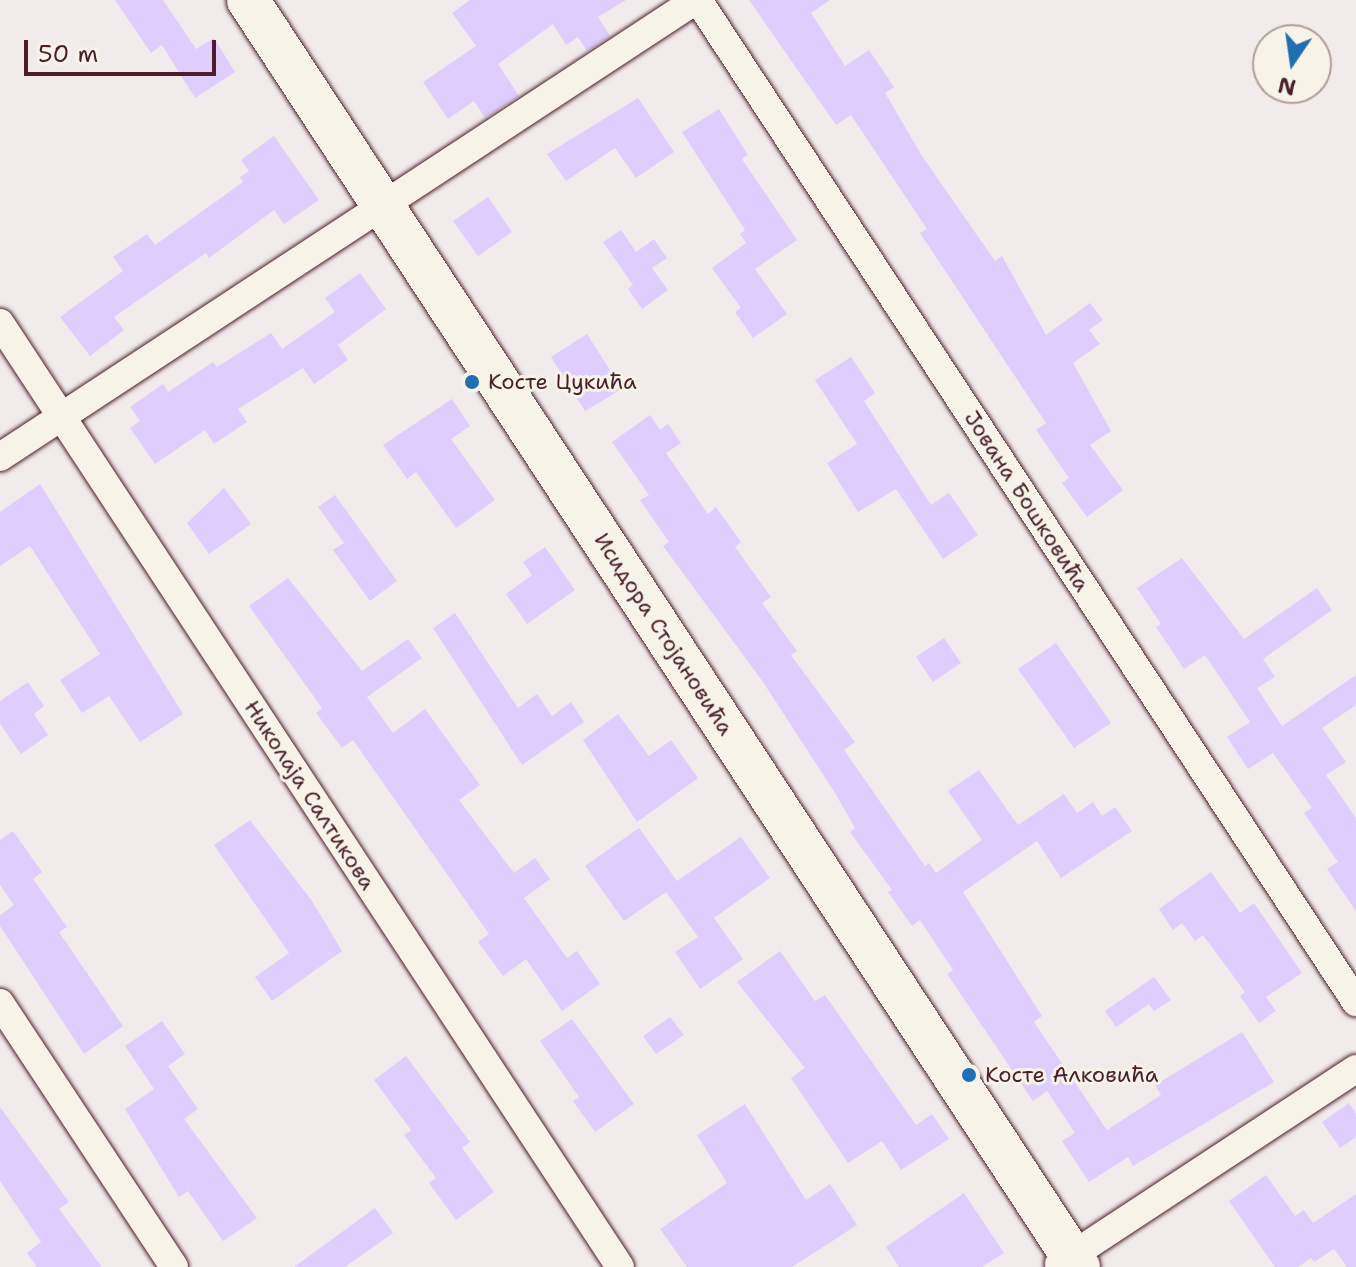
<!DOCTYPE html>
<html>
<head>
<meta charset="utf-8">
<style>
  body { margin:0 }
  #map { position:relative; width:1356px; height:1267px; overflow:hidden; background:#f2ebec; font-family:"Shantell Sans",sans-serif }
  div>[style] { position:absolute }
  .building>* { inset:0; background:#dfcdfe }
  .roads { filter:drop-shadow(0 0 2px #4a1f2b) drop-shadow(0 0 2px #4a1f2b) }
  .street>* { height:28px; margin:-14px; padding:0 14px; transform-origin:14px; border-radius:14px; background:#f7f3e8 }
  .secondary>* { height:42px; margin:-21px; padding:0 21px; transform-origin:21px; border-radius:21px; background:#f7f3e8 }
  .dots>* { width:22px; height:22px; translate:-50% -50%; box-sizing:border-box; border:4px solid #f7f3e8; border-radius:50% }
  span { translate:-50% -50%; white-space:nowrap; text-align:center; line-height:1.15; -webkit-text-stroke:6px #f7f3e8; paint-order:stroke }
  .poi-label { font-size:22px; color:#4a1f2b }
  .left { translate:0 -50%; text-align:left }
  .street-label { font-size:22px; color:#4a1f2b }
  .north { position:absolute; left:1252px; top:24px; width:80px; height:80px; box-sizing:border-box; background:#f7f3e8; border:2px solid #b29e9c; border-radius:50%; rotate:193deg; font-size:22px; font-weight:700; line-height:32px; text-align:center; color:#4a1f2b }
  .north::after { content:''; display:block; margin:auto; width:28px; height:36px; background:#1f6fb2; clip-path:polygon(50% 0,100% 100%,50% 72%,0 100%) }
  .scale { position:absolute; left:24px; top:40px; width:192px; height:36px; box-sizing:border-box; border:4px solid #4a1f2b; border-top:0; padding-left:10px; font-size:24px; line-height:28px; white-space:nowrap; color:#4a1f2b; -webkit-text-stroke:6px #f7f3e8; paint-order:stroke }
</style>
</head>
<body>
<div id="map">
  <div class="building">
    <div style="clip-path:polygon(115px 0,163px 0,196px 49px,214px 38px,235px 72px,195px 98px,162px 45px,151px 53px)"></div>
    <div style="clip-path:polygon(470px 0,626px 0,598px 17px,610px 36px,587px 51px,578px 37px,566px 45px,553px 24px,498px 64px,519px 96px,485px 118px,474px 101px,448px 119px,423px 82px,476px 46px,452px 13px)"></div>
    <div style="clip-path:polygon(749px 0,830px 0,811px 13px,845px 66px,869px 50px,894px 87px,885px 93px,922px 156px,995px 261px,1002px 256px,1046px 335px,1090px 303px,1103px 320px,1089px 330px,1100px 344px,1073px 363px,1111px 431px,1090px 445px,1123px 490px,1087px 517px,1062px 483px,1069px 478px,1036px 430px,1046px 423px,920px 233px,927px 229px,851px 115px,836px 125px)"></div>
    <div style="clip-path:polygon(638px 98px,674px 152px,636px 178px,615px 148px,566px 181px,547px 154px)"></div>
    <div style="clip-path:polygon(719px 109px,748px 155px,742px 159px,797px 240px,755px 269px,787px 314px,753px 338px,735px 312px,741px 308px,712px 268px,746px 243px,740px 234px,745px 230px,682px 132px)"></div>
    <div style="clip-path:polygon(274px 136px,319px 200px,284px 224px,274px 210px,209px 258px,206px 253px,114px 317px,124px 330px,90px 356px,60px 317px,123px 271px,113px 257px,147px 234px,155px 245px,243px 182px,240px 177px,249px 171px,241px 160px)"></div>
    <div style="clip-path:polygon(488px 197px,512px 232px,478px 256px,453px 221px)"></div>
    <div style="clip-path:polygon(621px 230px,636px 252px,654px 239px,667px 258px,652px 268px,668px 290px,642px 309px,628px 289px,633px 285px,603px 242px)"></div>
    <div style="clip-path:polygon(360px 273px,386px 309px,338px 345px,348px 360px,314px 384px,303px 368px,238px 409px,247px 422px,214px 444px,205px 430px,155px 464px,130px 428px,140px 421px,130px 407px,163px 384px,168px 392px,213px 362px,217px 367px,271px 333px,282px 349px,335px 312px,325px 298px)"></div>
    <div style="clip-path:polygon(587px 334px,622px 389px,585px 411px,551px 357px)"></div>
    <div style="clip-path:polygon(851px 357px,875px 393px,864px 401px,931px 505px,949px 493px,978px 535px,943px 559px,896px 489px,858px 512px,827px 463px,857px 444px,815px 380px)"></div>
    <div style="clip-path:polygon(452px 399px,470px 426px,451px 439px,495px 500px,456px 528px,416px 472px,407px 479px,383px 445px)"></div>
    <div style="clip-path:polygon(650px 415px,660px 430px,668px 424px,681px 443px,666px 453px,708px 514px,716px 507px,741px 542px,735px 547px,771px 597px,762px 603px,797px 651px,791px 655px,855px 742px,844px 750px,925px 866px,929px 863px,936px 873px,982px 840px,948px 791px,979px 770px,1018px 825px,1064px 794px,1077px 813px,1093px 802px,1102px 816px,1115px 807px,1132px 831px,1061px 878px,1037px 841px,963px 892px,1042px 1016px,1034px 1022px,1107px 1130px,1161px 1095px,1155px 1085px,1242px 1032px,1274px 1082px,1133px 1166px,1128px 1157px,1089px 1182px,1062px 1141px,1075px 1133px,1047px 1091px,1033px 1101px,947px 974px,953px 970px,920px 920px,912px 926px,888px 892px,892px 890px,850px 832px,855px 828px,835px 793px,763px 682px,663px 546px,669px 542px,640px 500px,649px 495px,612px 442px)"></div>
    <div style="clip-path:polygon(40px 484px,183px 714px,140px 742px,109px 696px,82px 713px,60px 680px,100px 654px,30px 546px,0 566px,0 512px)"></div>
    <div style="clip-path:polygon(224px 488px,251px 524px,209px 554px,187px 523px)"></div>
    <div style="clip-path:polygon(335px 495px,397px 581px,370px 601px,333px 550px,344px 543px,318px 507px)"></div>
    <div style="clip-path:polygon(545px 547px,575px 590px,527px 624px,506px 594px,532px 575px,523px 562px)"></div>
    <div style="clip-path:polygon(1182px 558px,1244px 639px,1317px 588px,1332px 610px,1263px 659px,1275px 677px,1257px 688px,1282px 726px,1356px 675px,1356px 705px,1322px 728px,1346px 762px,1326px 775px,1356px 818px,1356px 911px,1327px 869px,1338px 862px,1304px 813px,1312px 808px,1273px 753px,1248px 769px,1227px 737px,1250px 722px,1205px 655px,1184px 669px,1156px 627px,1161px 624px,1137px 588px)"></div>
    <div style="clip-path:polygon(288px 578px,362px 671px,408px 639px,422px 658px,367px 697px,393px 733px,425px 709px,480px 785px,459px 800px,514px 873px,535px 858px,550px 879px,524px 898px,567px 958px,577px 951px,600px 984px,562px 1011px,526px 959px,503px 976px,478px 942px,489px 934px,353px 740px,342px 748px,316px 713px,322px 708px,249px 606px)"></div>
    <div style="clip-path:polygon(455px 613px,518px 708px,537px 694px,552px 716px,571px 702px,584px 722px,522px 765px,433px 628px)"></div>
    <div style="clip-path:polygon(944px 638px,961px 663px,933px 682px,916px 657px)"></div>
    <div style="clip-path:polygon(1056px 643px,1111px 723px,1074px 748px,1018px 669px)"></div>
    <div style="clip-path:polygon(28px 682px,44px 706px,34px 714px,48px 735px,21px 754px,0 724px,0 701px)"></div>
    <div style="clip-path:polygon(618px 714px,649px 756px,671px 740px,698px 778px,637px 822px,583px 740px)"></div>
    <div style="clip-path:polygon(250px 820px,312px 901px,342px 951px,272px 1001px,255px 977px,289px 953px,214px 845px)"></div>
    <div style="clip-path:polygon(639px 828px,677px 881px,741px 837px,770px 878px,714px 918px,743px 959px,700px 989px,675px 952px,698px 937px,666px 892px,624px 921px,585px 866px)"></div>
    <div style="clip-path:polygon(13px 831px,42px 872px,33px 879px,67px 927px,59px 932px,123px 1026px,84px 1054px,0 926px,0 915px,14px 905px,0 885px,0 840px)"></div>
    <div style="clip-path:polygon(1211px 872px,1240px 913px,1254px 903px,1302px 973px,1266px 997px,1276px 1011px,1259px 1023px,1240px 996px,1245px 992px,1203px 935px,1195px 941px,1182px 923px,1173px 930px,1159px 909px)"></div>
    <div style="clip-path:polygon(780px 951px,815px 1001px,825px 995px,916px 1125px,932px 1114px,949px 1139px,901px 1170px,882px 1141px,848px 1163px,791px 1078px,805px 1068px,737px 982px)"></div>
    <div style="clip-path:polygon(1154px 977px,1171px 1000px,1154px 1011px,1149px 1004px,1116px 1027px,1105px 1011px)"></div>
    <div style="clip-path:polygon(670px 1017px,684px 1035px,656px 1054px,643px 1036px)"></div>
    <div style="clip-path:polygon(572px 1019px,634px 1104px,595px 1132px,573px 1101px,579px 1097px,540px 1041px)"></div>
    <div style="clip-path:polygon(162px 1021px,185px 1054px,168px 1066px,198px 1109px,184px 1119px,257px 1218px,223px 1241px,188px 1191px,179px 1197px,125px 1109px,154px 1089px,125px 1046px)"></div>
    <div style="clip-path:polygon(406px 1056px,470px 1142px,462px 1148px,494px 1192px,456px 1220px,429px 1183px,436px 1178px,404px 1135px,411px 1130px,374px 1080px)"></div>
    <div style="clip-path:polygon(1349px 1103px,1356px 1114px,1356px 1137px,1340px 1148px,1322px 1122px)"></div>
    <div style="clip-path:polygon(745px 1104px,806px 1200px,830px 1184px,857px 1225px,792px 1267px,687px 1267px,660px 1229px,727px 1183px,697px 1135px)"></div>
    <div style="clip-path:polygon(0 1107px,69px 1202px,59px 1209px,102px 1267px,37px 1267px,27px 1253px,41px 1242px,0 1181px)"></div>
    <div style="clip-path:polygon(1266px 1175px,1295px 1216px,1304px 1210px,1313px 1223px,1356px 1194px,1356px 1267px,1347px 1267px,1334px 1249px,1314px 1262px,1311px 1258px,1298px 1267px,1275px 1267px,1229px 1201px)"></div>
    <div style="clip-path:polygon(964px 1193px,1004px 1253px,982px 1267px,899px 1267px,886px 1247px)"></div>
    <div style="clip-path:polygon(375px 1208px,393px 1233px,345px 1267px,294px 1267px)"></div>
  </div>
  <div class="roads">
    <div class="street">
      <div style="left:698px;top:0;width:1199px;rotate:56.71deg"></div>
      <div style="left:0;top:323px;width:1129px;rotate:56.7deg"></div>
      <div style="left:0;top:457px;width:833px;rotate:-33.29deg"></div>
      <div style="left:0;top:1003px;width:316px;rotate:56.6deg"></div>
      <div style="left:1059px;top:1264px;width:355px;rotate:-33.3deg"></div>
    </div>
    <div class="secondary">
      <div style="left:248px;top:0;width:1515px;rotate:56.74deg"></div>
    </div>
  </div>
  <div class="dots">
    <div style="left:472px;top:382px;background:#1f6fb2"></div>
    <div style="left:969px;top:1075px;background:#1f6fb2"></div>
  </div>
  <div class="poi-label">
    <span class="left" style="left:488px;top:382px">Косте Цукића</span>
    <span class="left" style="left:985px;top:1075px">Косте Алковића</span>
  </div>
  <div class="street-label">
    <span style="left:1027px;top:501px;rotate:57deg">Јована Бошковића</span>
    <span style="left:664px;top:634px;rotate:57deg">Исидора Стојановића</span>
    <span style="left:310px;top:795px;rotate:57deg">Николаја Салтикова</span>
  </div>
  <div class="north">N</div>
  <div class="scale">50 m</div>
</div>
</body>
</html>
